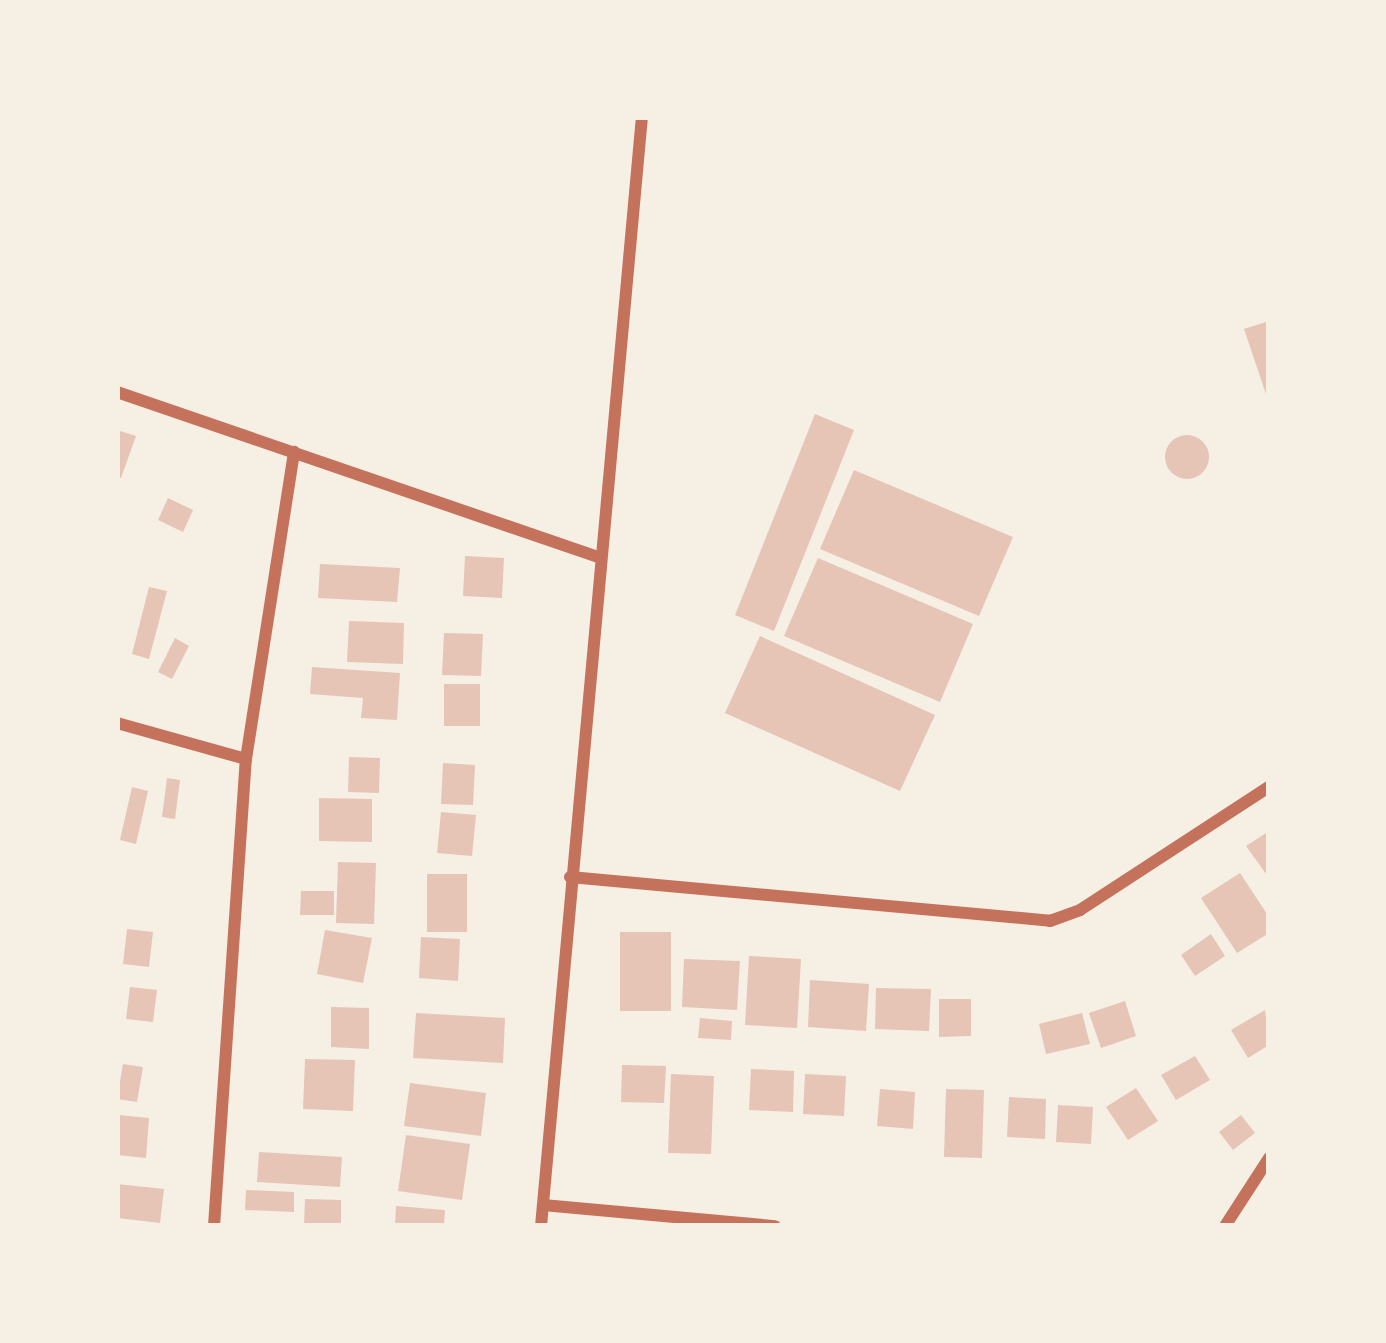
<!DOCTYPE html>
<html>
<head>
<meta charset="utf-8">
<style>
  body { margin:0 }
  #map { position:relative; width:1386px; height:1343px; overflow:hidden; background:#f6efe4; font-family:Lato,sans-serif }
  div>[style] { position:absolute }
  .building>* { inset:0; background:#e6c5b7 }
  .round { border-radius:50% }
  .minor>* { height:12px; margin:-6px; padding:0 6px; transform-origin:6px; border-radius:6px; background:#c5725c }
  span { translate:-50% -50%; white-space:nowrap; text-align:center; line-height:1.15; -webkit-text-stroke:12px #f6efe4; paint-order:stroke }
  .frame { position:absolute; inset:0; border:120px solid #f6efe4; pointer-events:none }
</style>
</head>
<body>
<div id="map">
  <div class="building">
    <div style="clip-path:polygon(1269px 321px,1269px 399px,1268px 400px,1244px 329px)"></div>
    <div style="clip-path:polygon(815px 414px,854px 430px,774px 631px,735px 615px)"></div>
    <div style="clip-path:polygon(117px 430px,136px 436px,121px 478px,117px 477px)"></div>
    <div class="round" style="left:1165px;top:435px;width:44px;height:44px"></div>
    <div style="clip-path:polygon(854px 470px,1013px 537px,979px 616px,820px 549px)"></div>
    <div style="clip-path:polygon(168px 498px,193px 510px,183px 532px,158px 520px)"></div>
    <div style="clip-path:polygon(465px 556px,504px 558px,502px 598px,463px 596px)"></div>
    <div style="clip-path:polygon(818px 558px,973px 624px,940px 702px,784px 636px)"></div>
    <div style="clip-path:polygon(320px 564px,400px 568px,397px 602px,318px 598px)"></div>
    <div style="clip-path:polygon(149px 587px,167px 591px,149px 659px,132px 654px)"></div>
    <div style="clip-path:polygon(349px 621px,404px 623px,403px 664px,347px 662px)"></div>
    <div style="clip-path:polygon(444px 633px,483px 634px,481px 676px,442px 675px)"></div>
    <div style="clip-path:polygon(760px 636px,935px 715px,900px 791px,725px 713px)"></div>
    <div style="clip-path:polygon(175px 638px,189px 646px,172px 679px,158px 672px)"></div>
    <div style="clip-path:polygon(312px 667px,400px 673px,397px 720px,361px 718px,363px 698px,310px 694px)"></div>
    <div style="clip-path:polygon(444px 684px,480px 684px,480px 726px,444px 726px)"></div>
    <div style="clip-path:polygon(349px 757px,380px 758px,379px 793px,348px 792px)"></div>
    <div style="clip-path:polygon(443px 763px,475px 765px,473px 805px,441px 804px)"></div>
    <div style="clip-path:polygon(167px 778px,180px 780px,175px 819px,162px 817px)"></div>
    <div style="clip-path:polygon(132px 787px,148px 791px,136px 844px,120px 840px)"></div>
    <div style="clip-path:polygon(319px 798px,372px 799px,372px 842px,319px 841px)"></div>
    <div style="clip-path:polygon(441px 812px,476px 815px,472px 856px,437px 853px)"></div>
    <div style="clip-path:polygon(1269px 831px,1269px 878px,1246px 846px)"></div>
    <div style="clip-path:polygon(338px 862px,376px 863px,374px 924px,336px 923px)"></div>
    <div style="clip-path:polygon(1240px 873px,1269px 917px,1269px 933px,1237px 953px,1201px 898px)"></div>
    <div style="clip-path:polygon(427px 874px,467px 874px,467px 932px,427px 932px)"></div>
    <div style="clip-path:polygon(301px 891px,334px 891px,334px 915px,300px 915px)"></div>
    <div style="clip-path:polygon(127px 929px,153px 932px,149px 967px,123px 964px)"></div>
    <div style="clip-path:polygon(325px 930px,372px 938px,363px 983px,317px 974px)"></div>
    <div style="clip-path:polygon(620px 932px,671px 932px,671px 1011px,620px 1011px)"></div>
    <div style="clip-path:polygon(1211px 934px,1225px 956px,1195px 976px,1181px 955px)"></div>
    <div style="clip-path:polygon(421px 937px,460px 939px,458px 981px,419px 978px)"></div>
    <div style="clip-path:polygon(749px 956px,801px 959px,797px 1028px,745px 1025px)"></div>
    <div style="clip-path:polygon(684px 959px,740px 961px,737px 1010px,682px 1007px)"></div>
    <div style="clip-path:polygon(810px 980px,869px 984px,866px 1031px,808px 1027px)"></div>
    <div style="clip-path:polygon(130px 987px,157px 990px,153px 1022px,126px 1019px)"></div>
    <div style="clip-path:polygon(876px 988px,931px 989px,929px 1031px,875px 1029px)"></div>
    <div style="clip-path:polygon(939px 999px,971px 999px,971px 1036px,939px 1037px)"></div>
    <div style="clip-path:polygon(1125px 1001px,1136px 1036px,1101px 1048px,1089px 1013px)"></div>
    <div style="clip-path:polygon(331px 1007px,369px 1008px,369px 1049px,331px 1047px)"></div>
    <div style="clip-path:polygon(1265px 1010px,1269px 1045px,1248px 1058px,1231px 1030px)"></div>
    <div style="clip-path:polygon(416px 1013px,505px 1018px,503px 1063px,413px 1058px)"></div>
    <div style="clip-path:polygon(1082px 1013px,1090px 1044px,1046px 1054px,1039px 1024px)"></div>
    <div style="clip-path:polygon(700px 1018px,732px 1021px,731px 1040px,698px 1038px)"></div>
    <div style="clip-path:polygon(1195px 1056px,1210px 1080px,1176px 1100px,1161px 1075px)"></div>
    <div style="clip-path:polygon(305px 1059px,355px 1060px,353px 1111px,303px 1109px)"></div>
    <div style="clip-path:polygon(123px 1064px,143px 1067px,137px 1102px,117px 1099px)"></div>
    <div style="clip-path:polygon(622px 1065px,666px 1066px,664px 1103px,621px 1102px)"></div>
    <div style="clip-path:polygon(751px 1069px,794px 1071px,793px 1112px,749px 1110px)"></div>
    <div style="clip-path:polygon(671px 1074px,714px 1076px,711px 1154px,668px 1153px)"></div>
    <div style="clip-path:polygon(805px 1074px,846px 1076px,844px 1116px,803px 1114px)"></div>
    <div style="clip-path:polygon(410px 1083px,486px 1093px,481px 1136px,404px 1126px)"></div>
    <div style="clip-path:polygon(1136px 1088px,1158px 1121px,1128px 1140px,1106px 1107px)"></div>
    <div style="clip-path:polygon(880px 1089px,915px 1092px,913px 1129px,877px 1126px)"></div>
    <div style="clip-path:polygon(946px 1089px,984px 1090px,982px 1158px,944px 1157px)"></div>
    <div style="clip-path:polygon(1009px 1097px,1046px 1099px,1045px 1139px,1007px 1137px)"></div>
    <div style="clip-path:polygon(1058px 1105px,1093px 1107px,1091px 1144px,1056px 1142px)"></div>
    <div style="clip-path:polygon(119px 1115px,149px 1118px,146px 1158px,117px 1155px)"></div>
    <div style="clip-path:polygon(1241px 1115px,1255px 1133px,1233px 1150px,1219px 1132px)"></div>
    <div style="clip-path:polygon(406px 1135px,470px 1144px,462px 1200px,398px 1191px)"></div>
    <div style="clip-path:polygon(259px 1152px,342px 1157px,340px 1187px,257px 1182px)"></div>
    <div style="clip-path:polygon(117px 1184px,164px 1189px,160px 1223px,117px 1218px)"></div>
    <div style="clip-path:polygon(246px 1190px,294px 1192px,294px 1212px,245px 1210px)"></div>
    <div style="clip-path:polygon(305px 1199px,341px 1200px,341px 1226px,304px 1226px)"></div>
    <div style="clip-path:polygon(396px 1206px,445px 1210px,444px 1226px,395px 1226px)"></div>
  </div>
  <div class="minor">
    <div style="left:117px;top:392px;width:509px;rotate:18.93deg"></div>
    <div style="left:117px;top:723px;width:134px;rotate:15.6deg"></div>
    <div style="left:570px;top:877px;width:482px;rotate:5.2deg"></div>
    <div style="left:1050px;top:921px;width:32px;rotate:-20deg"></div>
    <div style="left:1080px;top:910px;width:225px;rotate:-33.1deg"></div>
    <div style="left:543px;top:1205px;width:233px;rotate:5.2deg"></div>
    <div style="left:214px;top:1226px;width:468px;rotate:-86.1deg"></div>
    <div style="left:246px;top:759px;width:311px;rotate:-81.1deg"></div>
    <div style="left:541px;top:1226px;width:1114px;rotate:-84.8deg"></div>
    <div style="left:1225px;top:1226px;width:81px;rotate:-57.1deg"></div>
  </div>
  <div class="frame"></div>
</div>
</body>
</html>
